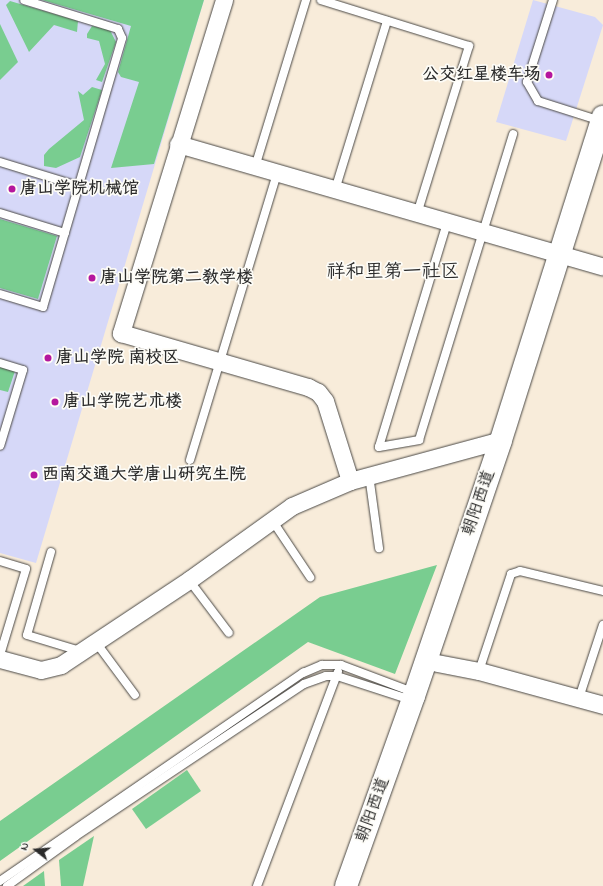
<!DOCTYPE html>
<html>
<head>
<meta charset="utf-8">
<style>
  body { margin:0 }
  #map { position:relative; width:603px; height:886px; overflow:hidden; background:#f8ecda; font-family:"Indie Flower","LXGW WenKai TC",sans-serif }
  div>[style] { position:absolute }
  .built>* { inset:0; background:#d6d8f8 }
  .green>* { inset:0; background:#79cd90 }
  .roads { filter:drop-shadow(0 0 1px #4a4845) drop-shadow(0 0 1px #4a4845) }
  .lane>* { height:8px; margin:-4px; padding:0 4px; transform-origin:4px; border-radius:4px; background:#fff }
  .street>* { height:17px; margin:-8.5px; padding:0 8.5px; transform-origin:8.5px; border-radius:8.5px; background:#fff }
  .secondary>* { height:22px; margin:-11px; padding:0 11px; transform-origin:11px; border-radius:11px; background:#fff }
  .dots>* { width:11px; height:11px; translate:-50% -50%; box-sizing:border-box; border:2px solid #fdfcf7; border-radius:50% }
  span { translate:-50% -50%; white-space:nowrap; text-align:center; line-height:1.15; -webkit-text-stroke:3.5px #fdfcf7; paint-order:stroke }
  .poi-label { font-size:17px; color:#2b2b2b; font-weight:700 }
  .right { translate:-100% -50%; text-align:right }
  .left { translate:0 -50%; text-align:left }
  .street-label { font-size:17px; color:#2b2b2b }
  .quarter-label { font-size:19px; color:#2b2b2b }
  .north { position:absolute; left:16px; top:830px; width:40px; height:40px; -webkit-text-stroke:3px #fdfcf7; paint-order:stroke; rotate:287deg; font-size:11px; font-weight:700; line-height:16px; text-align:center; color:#2b2b2b }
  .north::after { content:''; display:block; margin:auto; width:14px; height:18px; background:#2b2b2b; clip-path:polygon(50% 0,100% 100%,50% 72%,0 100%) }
</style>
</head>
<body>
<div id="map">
  <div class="built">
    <div style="clip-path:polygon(0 0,204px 0,36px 563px,0 553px)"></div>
    <div style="clip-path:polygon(533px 0,595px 17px,603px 25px,566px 141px,496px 122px)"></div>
  </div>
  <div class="green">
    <div style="clip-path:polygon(42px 0,204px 0,154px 164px,111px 168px,139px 82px,121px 77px,118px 72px,131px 26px)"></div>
    <div style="clip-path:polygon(10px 1px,78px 21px,77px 32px,54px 25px,29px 52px,6px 5px)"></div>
    <div style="clip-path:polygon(0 24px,18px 62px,0 80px)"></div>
    <div style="clip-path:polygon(92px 26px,110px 30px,116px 42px,102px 82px,96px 80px,105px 64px,99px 41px,87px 38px,87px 34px)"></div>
    <div style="clip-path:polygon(92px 87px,102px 90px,80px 157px,56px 168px,44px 166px,44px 155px,49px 149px,84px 120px,78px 91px,83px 95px)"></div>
    <div style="clip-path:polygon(0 219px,57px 236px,38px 299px,0 288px)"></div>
    <div style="clip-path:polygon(0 363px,16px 368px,8px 392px,0 390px)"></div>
    <div style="clip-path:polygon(437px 565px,395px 674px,308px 642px,0 861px,0 821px,320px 597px)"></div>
    <div style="clip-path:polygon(187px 770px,201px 791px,146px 829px,132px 809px)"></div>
    <div style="clip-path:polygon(94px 836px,83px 886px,61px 886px,59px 860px)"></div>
    <div style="clip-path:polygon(44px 871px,45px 886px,23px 886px)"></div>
  </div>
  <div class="roads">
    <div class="lane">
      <div style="left:321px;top:0;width:155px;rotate:17.3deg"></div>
      <div style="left:469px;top:46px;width:176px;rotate:107.2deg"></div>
      <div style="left:553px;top:0;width:86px;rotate:107.6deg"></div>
      <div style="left:527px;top:82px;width:22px;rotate:60deg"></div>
      <div style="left:538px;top:101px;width:66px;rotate:17.6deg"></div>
      <div style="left:0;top:162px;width:82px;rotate:17.1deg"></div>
      <div style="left:255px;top:167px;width:175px;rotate:-73deg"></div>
      <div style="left:335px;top:190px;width:177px;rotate:-72.9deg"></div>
      <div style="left:0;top:213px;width:68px;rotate:17.1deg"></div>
      <div style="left:447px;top:223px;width:234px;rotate:106.9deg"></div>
      <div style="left:379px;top:447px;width:41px;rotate:-9.9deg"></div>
      <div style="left:419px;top:440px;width:320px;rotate:-72.9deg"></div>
      <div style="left:0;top:294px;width:45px;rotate:16.8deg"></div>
      <div style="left:43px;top:307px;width:280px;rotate:-73.6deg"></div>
      <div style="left:122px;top:38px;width:10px;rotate:-114deg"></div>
      <div style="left:118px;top:29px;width:98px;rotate:-162.9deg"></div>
      <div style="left:0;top:363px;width:24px;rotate:17deg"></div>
      <div style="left:23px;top:370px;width:79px;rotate:106.8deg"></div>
      <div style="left:190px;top:460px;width:300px;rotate:-73.1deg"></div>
      <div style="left:369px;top:475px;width:74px;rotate:82.2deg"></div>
      <div style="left:272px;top:520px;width:69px;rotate:56.3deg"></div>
      <div style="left:51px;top:552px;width:86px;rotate:106.1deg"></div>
      <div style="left:27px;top:635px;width:55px;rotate:16.8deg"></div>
      <div style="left:0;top:561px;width:27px;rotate:17deg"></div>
      <div style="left:26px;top:569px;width:90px;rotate:106.8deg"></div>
      <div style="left:189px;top:580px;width:66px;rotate:53deg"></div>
      <div style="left:95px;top:641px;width:67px;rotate:53.5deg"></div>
      <div style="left:479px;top:671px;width:102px;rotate:-71.7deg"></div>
      <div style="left:511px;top:574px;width:9px;rotate:-18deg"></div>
      <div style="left:520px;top:571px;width:85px;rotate:13.5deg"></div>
      <div style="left:579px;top:698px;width:77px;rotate:-71.8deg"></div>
      <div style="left:0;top:881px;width:368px;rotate:-34.5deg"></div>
      <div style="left:303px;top:673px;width:21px;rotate:-23deg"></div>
      <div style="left:322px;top:665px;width:19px"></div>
      <div style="left:341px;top:665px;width:71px;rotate:20.7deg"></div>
      <div style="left:407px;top:690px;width:9px;rotate:36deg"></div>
      <div style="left:7px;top:886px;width:85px;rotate:-35.9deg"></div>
      <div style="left:76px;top:836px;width:274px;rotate:-33.7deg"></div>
      <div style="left:304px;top:684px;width:23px;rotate:-20deg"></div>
      <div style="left:326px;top:676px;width:11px"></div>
      <div style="left:337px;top:676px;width:71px;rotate:17.9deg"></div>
      <div style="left:405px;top:698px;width:7px;rotate:-16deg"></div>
      <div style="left:257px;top:886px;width:229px;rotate:-69.3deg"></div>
    </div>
    <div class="street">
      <div style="left:224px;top:0;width:349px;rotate:107.2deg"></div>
      <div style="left:121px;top:333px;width:195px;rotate:16.1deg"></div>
      <div style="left:308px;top:387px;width:11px;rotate:27deg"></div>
      <div style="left:318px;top:392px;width:11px;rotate:52deg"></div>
      <div style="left:325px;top:401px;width:84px;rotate:72.6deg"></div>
      <div style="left:178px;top:144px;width:442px;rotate:16.1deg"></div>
      <div style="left:0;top:659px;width:42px;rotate:15deg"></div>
      <div style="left:41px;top:670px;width:21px;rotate:-14deg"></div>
      <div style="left:61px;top:665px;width:154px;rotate:-33.6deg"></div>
      <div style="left:189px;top:580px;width:127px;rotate:-35.7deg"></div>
      <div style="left:292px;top:506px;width:63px;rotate:-23.3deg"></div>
      <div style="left:350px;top:481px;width:156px;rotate:-15.2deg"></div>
      <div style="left:437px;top:663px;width:43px;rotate:10.8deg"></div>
      <div style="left:479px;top:671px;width:129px;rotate:15.3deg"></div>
    </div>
    <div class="secondary">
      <div style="left:346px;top:886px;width:202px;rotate:-70.3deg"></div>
      <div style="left:414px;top:696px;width:270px;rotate:-71.2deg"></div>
      <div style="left:501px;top:440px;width:339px;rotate:-72.5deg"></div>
    </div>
  </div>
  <div class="dots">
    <div style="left:549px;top:75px;background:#b5179e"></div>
    <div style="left:12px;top:189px;background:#b5179e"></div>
    <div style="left:92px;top:278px;background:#b5179e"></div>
    <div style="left:48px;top:358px;background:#b5179e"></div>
    <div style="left:55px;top:402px;background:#b5179e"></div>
    <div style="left:34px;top:475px;background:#b5179e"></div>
  </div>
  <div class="poi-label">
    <span class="right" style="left:541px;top:75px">公交红星楼车场</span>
    <span class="left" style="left:20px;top:189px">唐山学院机械馆</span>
    <span class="left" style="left:100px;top:278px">唐山学院第二教学楼</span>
    <span class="left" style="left:56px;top:358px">唐山学院 南校区</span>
    <span class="left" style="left:63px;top:402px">唐山学院艺术楼</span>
    <span class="left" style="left:42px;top:475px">西南交通大学唐山研究生院</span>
  </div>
  <div class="street-label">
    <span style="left:479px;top:503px;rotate:-71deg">朝阳西道</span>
    <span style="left:373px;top:810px;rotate:-70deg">朝阳西道</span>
  </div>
  <div class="quarter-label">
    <span style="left:393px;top:273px">祥和里第一社区</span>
  </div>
  <div class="north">N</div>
</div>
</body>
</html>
